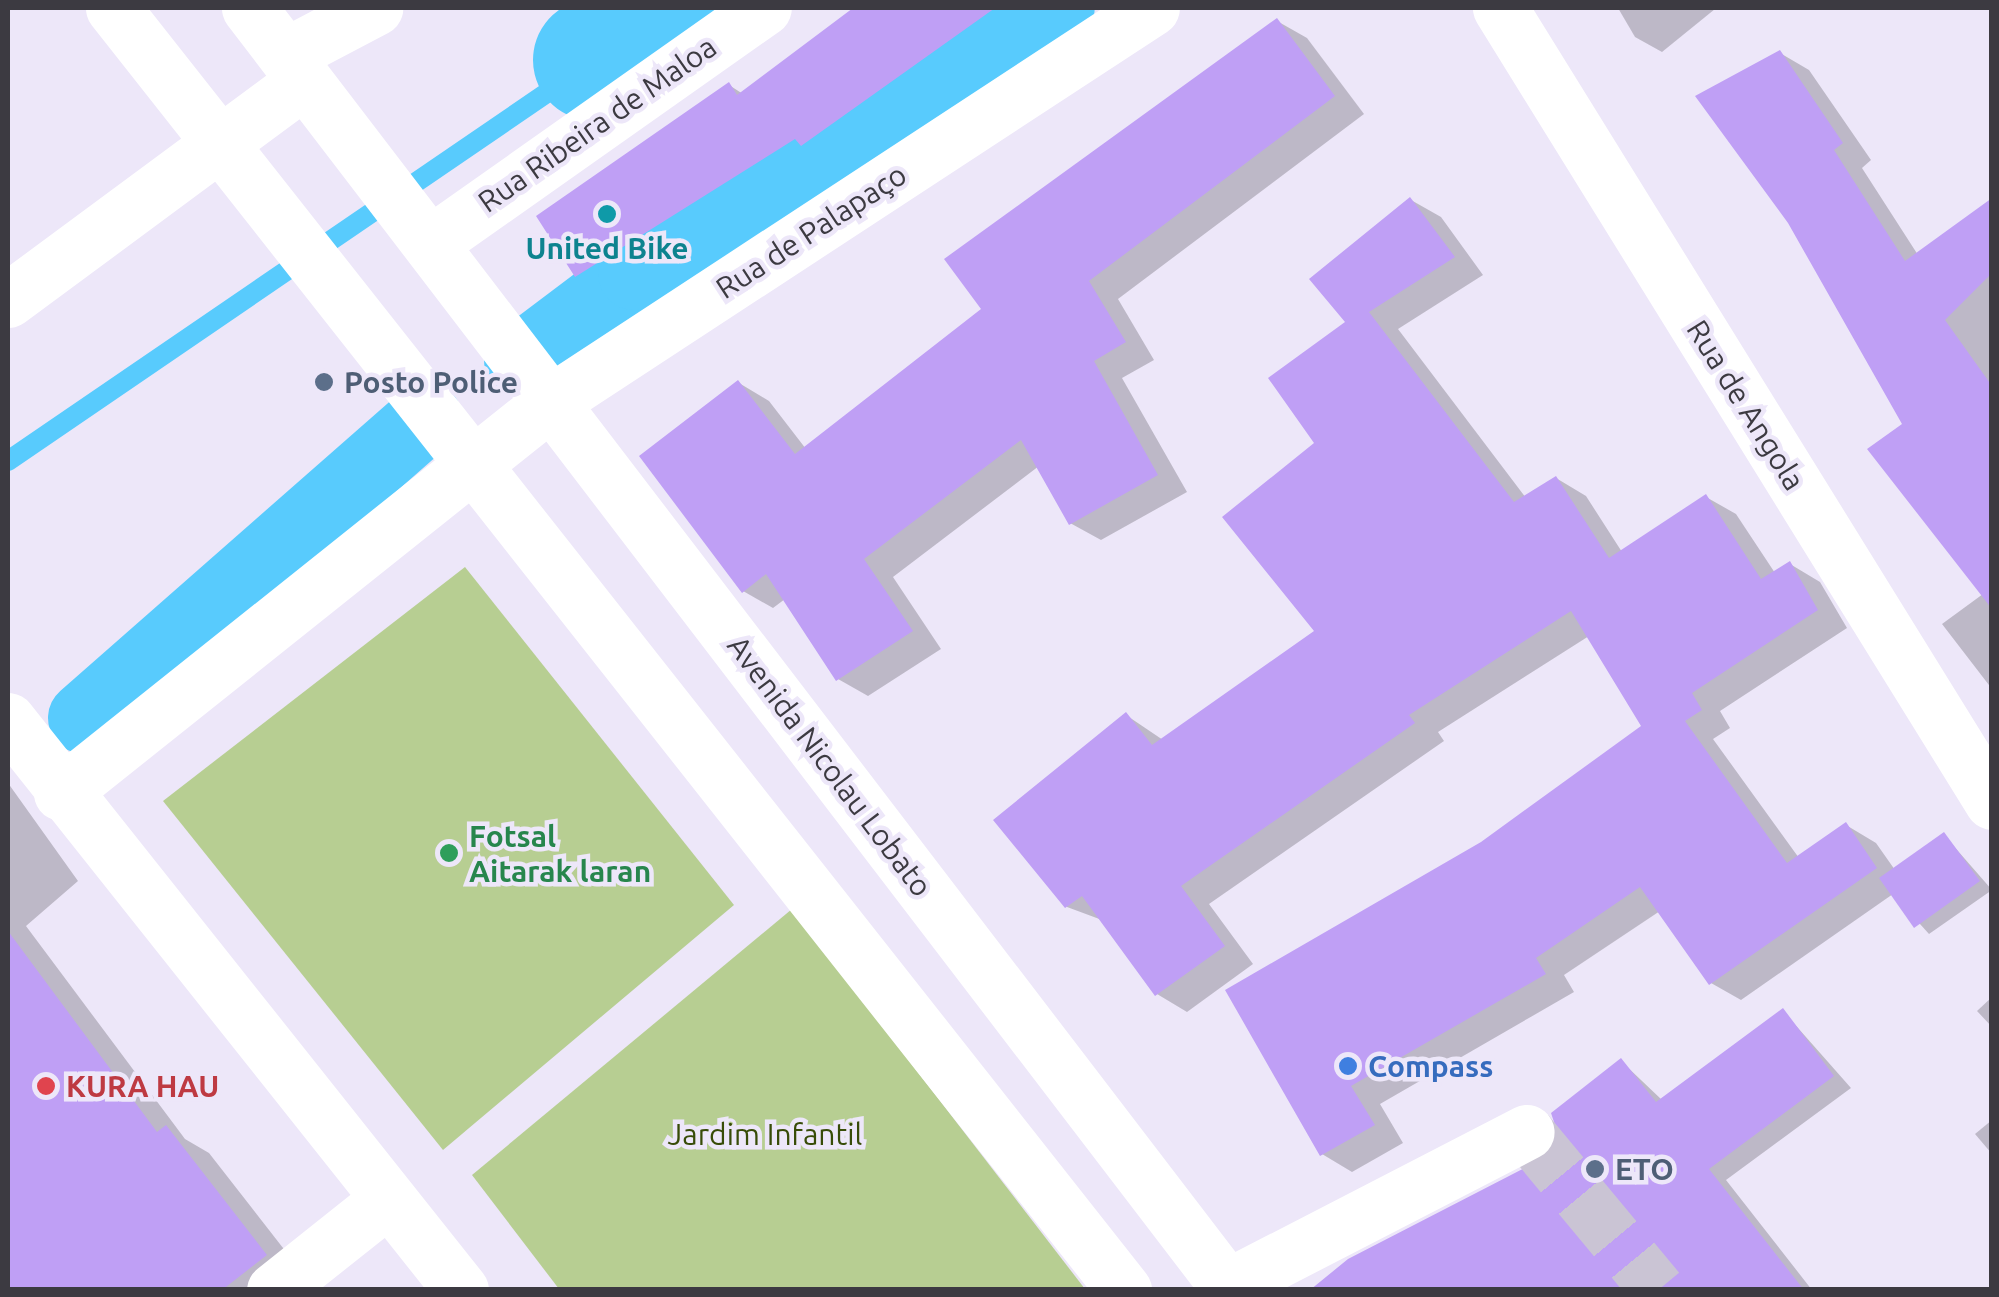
<!DOCTYPE html>
<html>
<head>
<meta charset="utf-8">
<style>
  body { margin:0 }
  #map { position:relative; width:1999px; height:1297px; overflow:hidden; background:#ede7f9; font-family:Ubuntu,sans-serif }
  div>[style] { position:absolute }
  .green>* { inset:0; background:#b7ce92 }
  .shadow>* { inset:0; background:#0003 }
  .stream>* { height:20px; margin:-10px; padding:0 10px; transform-origin:10px; border-radius:10px; background:#58cbfd }
  .canal>* { height:72px; margin:-36px; padding:0 36px; transform-origin:36px; border-radius:36px; background:#58cbfd }
  .river>* { height:122px; margin:-61px; padding:0 61px; transform-origin:61px; border-radius:61px; background:#58cbfd }
  .building>* { inset:0; background:#bf9ff5 }
  .minor-tunnel>* { height:55px; margin-top:-27.5px; transform-origin:0; background:repeating-linear-gradient(90deg,#cac4d4 0 55px,transparent 0 83px) }
  .minor>* { height:55px; margin:-27.5px; padding:0 27.5px; transform-origin:27.5px; border-radius:27.5px; background:#fff }
  .major>* { height:55px; margin:-27.5px; padding:0 27.5px; transform-origin:27.5px; border-radius:27.5px; background:#fff }
  .dots>* { width:28px; height:28px; translate:-50% -50%; box-sizing:border-box; border:5px solid #ede7f9; border-radius:50% }
  span { translate:-50% -50%; white-space:nowrap; text-align:center; line-height:1.15; -webkit-text-stroke:9px #ede7f9; paint-order:stroke }
  .street-label { font-size:30px; color:#3c3a41 }
  .culture-label { font-size:30px; color:#0d838f; font-weight:700 }
  .service-label { font-size:30px; color:#4e5e75; font-weight:700 }
  .left { translate:0 -50%; text-align:left }
  .leisure-label { font-size:30px; color:#27864d; font-weight:700 }
  .shop-label { font-size:30px; color:#366cbe; font-weight:700 }
  .health-label { font-size:30px; color:#be3a42; font-weight:700 }
  .park-label { font-size:30px; color:#384c08 }
  .frame { position:absolute; inset:0; border:10px solid #3c3a41; pointer-events:none }
</style>
</head>
<body>
<div id="map">
  <div class="green">
    <div style="clip-path:polygon(465px 567px,734px 905px,443px 1150px,163px 801px)"></div>
    <div style="clip-path:polygon(792px 909px,1085px 1289px,559px 1289px,472px 1175px)"></div>
  </div>
  <div class="shadow">
    <div style="clip-path:polygon(858px 8px,1020px 8px,1028px 19px,831px 160px,822px 155px,605px 292px,577px 276px,729px 85px,743px 94px)"></div>
    <div style="clip-path:polygon(1618px 8px,1714px 8px,1715px 9px,1662px 52px,1635px 37px)"></div>
    <div style="clip-path:polygon(1277px 21px,1307px 38px,1364px 114px,1118px 299px,1154px 360px,1122px 378px,1187px 492px,1101px 540px,1070px 523px,1039px 466px,893px 577px,941px 649px,868px 696px,838px 679px,785px 599px,773px 608px,743px 591px,739px 383px,769px 401px,806px 449px,985px 309px)"></div>
    <div style="clip-path:polygon(1780px 53px,1809px 70px,1871px 160px,1862px 168px,1918px 255px,1992px 201px,1992px 689px,1942px 624px,1983px 594px,1905px 425px)"></div>
    <div style="clip-path:polygon(1411px 200px,1441px 217px,1483px 275px,1398px 329px,1526px 498px,1556px 478px,1586px 496px,1622px 552px,1706px 497px,1736px 514px,1775px 573px,1790px 564px,1820px 582px,1847px 628px,1720px 711px,1730px 728px,1713px 739px,1799px 858px,1846px 825px,1876px 843px,1895px 870px,1944px 835px,1992px 890px,1929px 934px,1893px 894px,1741px 1000px,1711px 983px,1660px 911px,1564px 975px,1574px 992px,1380px 1104px,1403px 1143px,1352px 1172px,1322px 1154px,1228px 991px,1483px 844px,1644px 726px,1589px 636px,1438px 732px,1444px 741px,1209px 904px,1253px 964px,1187px 1012px,1157px 994px,1102px 920px,1067px 907px,997px 820px,1126px 715px,1163px 740px,1318px 632px,1318px 443px,1348px 323px)"></div>
    <div style="clip-path:polygon(8px 783px,78px 881px,26px 926px,185px 1139px,209px 1153px,308px 1280px,296px 1290px,8px 1290px)"></div>
    <div style="clip-path:polygon(1992px 997px,1992px 1027px,1977px 1011px)"></div>
    <div style="clip-path:polygon(1783px 1011px,1851px 1088px,1726px 1180px,1812px 1290px,1314px 1290px,1544px 1161px,1621px 1061px,1662px 1100px)"></div>
    <div style="clip-path:polygon(1992px 1120px,1992px 1154px,1975px 1134px)"></div>
  </div>
  <div class="stream">
    <div style="left:8px;top:461px;width:803px;rotate:-34.34deg"></div>
  </div>
  <div class="canal">
    <div style="left:520px;top:360px;width:143px;rotate:-37deg"></div>
    <div style="left:634px;top:274px;width:501px;rotate:-32.04deg"></div>
    <div style="left:84px;top:718px;width:455px;rotate:-41.3deg"></div>
  </div>
  <div class="river">
    <div style="left:594px;top:60px;width:88px;rotate:-36.2deg"></div>
  </div>
  <div class="building">
    <div style="clip-path:polygon(853px 8px,995px 8px,801px 146px,795px 139px,575px 277px,536px 216px,729px 82px,737px 95px)"></div>
    <div style="clip-path:polygon(1277px 18px,1335px 96px,1089px 281px,1126px 342px,1094px 361px,1158px 475px,1069px 525px,1021px 440px,864px 559px,913px 631px,836px 681px,766px 574px,742px 593px,639px 456px,738px 380px,795px 454px,981px 309px,944px 259px)"></div>
    <div style="clip-path:polygon(1780px 50px,1843px 143px,1834px 150px,1905px 261px,1992px 198px,1992px 273px,1945px 320px,1992px 386px,1992px 609px,1867px 449px,1902px 424px,1788px 223px,1695px 96px)"></div>
    <div style="clip-path:polygon(1410px 197px,1455px 257px,1369px 312px,1514px 502px,1556px 476px,1609px 558px,1706px 494px,1761px 579px,1790px 561px,1818px 610px,1692px 693px,1702px 710px,1685px 721px,1787px 863px,1846px 822px,1877px 868px,1709px 985px,1640px 887px,1536px 958px,1546px 974px,1351px 1086px,1375px 1125px,1320px 1156px,1225px 990px,1481px 842px,1641px 726px,1571px 611px,1409px 715px,1415px 723px,1181px 886px,1225px 946px,1155px 996px,1082px 896px,1065px 908px,993px 820px,1126px 712px,1152px 745px,1314px 631px,1222px 517px,1314px 443px,1268px 378px,1345px 322px,1309px 279px)"></div>
    <div style="clip-path:polygon(1944px 832px,1980px 881px,1914px 928px,1879px 878px)"></div>
    <div style="clip-path:polygon(8px 931px,157px 1132px,166px 1125px,267px 1255px,222px 1290px,8px 1290px)"></div>
    <div style="clip-path:polygon(1783px 1008px,1834px 1076px,1709px 1169px,1804px 1290px,1310px 1290px,1348px 1259px,1542px 1159px,1558px 1134px,1551px 1113px,1621px 1058px,1656px 1102px)"></div>
  </div>
  <div class="minor-tunnel">
    <div style="left:1527px;top:1132px;width:205px;rotate:50.3deg"></div>
  </div>
  <div class="minor">
    <div style="left:1500px;top:8px;width:934px;rotate:58.22deg"></div>
    <div style="left:286px;top:55px;width:101px;rotate:-27.8deg"></div>
    <div style="left:432px;top:242px;width:406px;rotate:-35.2deg"></div>
    <div style="left:8px;top:300px;width:368px;rotate:-36.5deg"></div>
    <div style="left:8px;top:720px;width:728px;rotate:51.52deg"></div>
    <div style="left:61px;top:793px;width:628px;rotate:-38.6deg"></div>
    <div style="left:552px;top:401px;width:717px;rotate:-33.22deg"></div>
    <div style="left:1228px;top:1286px;width:336px;rotate:-27.3deg"></div>
    <div style="left:274px;top:1290px;width:144px;rotate:-38.5deg"></div>
  </div>
  <div class="major">
    <div style="left:113px;top:8px;width:1633px;rotate:51.74deg"></div>
    <div style="left:249px;top:8px;width:1614px;rotate:52.58deg"></div>
  </div>
  <div class="dots">
    <div style="left:607px;top:214px;background:#0f9aa8"></div>
    <div style="left:324px;top:382px;background:#5c6f8a"></div>
    <div style="left:449px;top:853px;background:#2e9e5b"></div>
    <div style="left:1348px;top:1066px;background:#3f7fe0"></div>
    <div style="left:46px;top:1086px;background:#e0444e"></div>
    <div style="left:1595px;top:1169px;background:#5c6f8a"></div>
  </div>
  <div class="street-label">
    <span style="left:597px;top:124px;rotate:-35deg">Rua Ribeira de Maloa</span>
    <span style="left:811px;top:231px;rotate:-33deg">Rua de Palapaço</span>
    <span style="left:1746px;top:405px;rotate:58deg">Rua de Angola</span>
    <span style="left:830px;top:766px;rotate:53deg">Avenida Nicolau Lobato</span>
  </div>
  <div class="culture-label">
    <span style="left:607px;top:248px">United Bike</span>
  </div>
  <div class="service-label">
    <span class="left" style="left:344px;top:382px">Posto Police</span>
    <span class="left" style="left:1615px;top:1169px">ETO</span>
  </div>
  <div class="leisure-label">
    <span class="left" style="left:469px;top:853px">Fotsal<br>Aitarak laran</span>
  </div>
  <div class="shop-label">
    <span class="left" style="left:1368px;top:1066px">Compass</span>
  </div>
  <div class="health-label">
    <span class="left" style="left:66px;top:1086px">KURA HAU</span>
  </div>
  <div class="park-label">
    <span style="left:765px;top:1134px">Jardim Infantil</span>
  </div>
  <div class="frame"></div>
</div>
</body>
</html>
